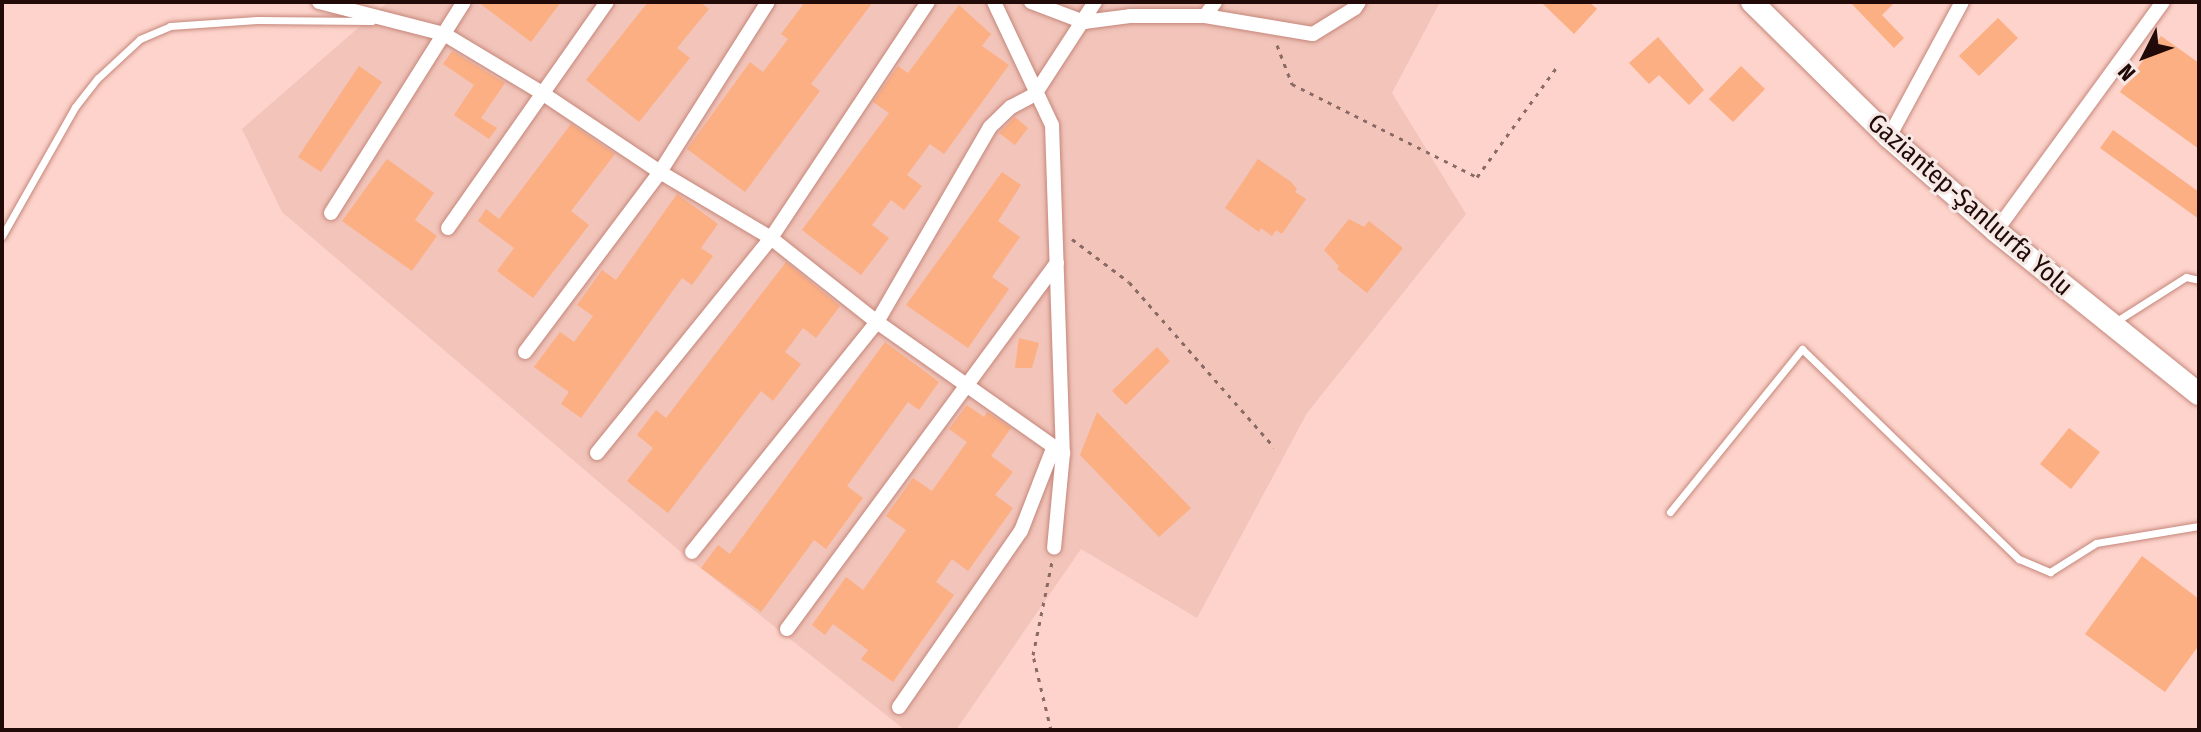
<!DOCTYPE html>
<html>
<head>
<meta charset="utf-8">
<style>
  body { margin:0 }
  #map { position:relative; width:2201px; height:732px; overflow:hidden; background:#fdd3cb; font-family:"Fira Sans Condensed",sans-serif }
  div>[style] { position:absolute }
  .built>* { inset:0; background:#f2c4ba }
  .building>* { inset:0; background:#fbaf83 }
  .path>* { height:3px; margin-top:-1.5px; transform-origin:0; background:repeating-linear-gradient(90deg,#8a6a65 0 4px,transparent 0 10px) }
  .roads { filter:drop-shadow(0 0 2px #c5867a) drop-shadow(0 0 2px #c5867a) }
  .lane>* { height:7px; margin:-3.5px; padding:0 3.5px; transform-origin:3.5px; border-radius:3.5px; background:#fff }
  .street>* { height:14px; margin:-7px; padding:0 7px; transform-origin:7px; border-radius:7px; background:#fff }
  .primary>* { height:22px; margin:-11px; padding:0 11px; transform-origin:11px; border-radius:11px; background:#fff }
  span { translate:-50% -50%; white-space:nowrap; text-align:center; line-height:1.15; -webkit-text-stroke:6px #f6e8e5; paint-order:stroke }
  .street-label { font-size:26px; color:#210a07 }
  .frame { position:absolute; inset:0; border:4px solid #210a07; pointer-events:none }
  .north { position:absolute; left:2105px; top:16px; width:80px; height:80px; -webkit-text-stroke:6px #f6e8e5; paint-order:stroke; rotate:228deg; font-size:22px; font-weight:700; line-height:32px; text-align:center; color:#210a07 }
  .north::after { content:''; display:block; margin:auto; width:28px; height:36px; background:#210a07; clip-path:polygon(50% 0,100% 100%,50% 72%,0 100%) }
</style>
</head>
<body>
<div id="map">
  <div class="built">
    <div style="clip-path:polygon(388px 2px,1440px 2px,1392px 93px,1466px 214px,1307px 413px,1197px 618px,1081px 549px,956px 730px,905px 730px,688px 558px,282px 212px,242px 129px)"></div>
  </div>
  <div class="building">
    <div style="clip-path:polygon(478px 2px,561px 2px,531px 42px)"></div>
    <div style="clip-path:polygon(648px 2px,700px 2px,709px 9px,677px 48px,690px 58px,639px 122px,586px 80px)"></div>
    <div style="clip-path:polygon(805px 2px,873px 2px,811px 84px,820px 91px,745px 192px,687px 149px,750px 62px,763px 72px,788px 39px,781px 34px)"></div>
    <div style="clip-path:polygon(1541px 2px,1589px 2px,1597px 9px,1574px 34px)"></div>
    <div style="clip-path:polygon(1850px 2px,1895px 2px,1882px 15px,1904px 38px,1894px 48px)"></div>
    <div style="clip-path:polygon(959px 5px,991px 34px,982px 46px,1009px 65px,944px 154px,930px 144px,907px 175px,922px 186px,904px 210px,891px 200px,872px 225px,889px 238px,861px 275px,802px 230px,889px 113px,873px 102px,898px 66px,908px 73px)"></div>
    <div style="clip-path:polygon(1998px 18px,2018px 38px,1979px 76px,1959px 56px)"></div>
    <div style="clip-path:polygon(2161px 36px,2199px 63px,2199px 149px,2120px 92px)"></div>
    <div style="clip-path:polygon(1658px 37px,1704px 90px,1689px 105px,1659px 75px,1649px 84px,1629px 63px)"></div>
    <div style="clip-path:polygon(452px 51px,505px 83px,481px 118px,497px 128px,489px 139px,454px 115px,474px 85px,443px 64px)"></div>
    <div style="clip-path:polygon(359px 66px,382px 82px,321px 172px,298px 157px)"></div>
    <div style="clip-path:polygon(1741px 66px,1765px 89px,1733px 122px,1709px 99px)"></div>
    <div style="clip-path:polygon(1015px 117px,1028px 128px,1015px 145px,999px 133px)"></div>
    <div style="clip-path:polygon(571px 124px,615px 154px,571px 211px,589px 225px,533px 298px,497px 271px,514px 248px,478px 221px,486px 209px,499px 219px)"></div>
    <div style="clip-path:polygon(2113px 130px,2199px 192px,2199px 219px,2100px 148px)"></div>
    <div style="clip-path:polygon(387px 159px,434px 193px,415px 220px,437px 236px,412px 271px,342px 221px)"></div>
    <div style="clip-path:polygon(1258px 159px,1291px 182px,1297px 189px,1295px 192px,1306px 199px,1282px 234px,1276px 230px,1272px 236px,1261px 228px,1259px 232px,1225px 208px)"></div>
    <div style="clip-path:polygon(1002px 172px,1021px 185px,998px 221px,1020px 237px,992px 277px,1009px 289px,968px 348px,906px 305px)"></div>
    <div style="clip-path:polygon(677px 194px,718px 224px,701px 248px,713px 256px,692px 285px,682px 278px,581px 418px,561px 404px,569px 392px,534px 367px,560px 332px,574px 342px,593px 316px,577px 305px,602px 270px,616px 280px)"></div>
    <div style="clip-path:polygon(1349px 219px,1364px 227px,1369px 221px,1403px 248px,1367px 293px,1337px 269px,1339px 266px,1324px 250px)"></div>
    <div style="clip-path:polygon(786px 262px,840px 306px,816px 338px,803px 328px,785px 352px,801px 364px,773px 401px,761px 391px,668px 513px,627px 481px,653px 448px,637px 435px,656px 410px,666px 418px)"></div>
    <div style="clip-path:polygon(1019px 338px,1039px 343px,1032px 368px,1015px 368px)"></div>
    <div style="clip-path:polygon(885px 342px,939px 382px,919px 410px,908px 402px,847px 486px,863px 498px,826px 549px,814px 540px,761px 612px,701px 568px,718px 545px,730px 554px)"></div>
    <div style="clip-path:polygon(1157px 347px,1170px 361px,1126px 405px,1112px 391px)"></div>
    <div style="clip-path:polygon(967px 405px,984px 417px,987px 412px,1011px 428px,991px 456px,1013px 472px,995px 495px,1013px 508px,968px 571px,952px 559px,936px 582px,954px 595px,893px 682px,861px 659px,868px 650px,833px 624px,825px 635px,812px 625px,846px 577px,863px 590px,906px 530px,886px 516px,913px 478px,932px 491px,967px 442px,949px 429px)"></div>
    <div style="clip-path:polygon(1097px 412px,1191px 508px,1159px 537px,1080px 455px)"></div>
    <div style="clip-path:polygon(2069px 428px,2100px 452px,2071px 489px,2040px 464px)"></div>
    <div style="clip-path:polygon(2142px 556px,2199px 599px,2199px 645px,2165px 692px,2085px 634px)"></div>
  </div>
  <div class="path">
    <div style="left:1277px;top:45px;width:42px;rotate:69deg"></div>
    <div style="left:1292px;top:84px;width:207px;rotate:26.7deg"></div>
    <div style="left:1477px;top:177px;width:136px;rotate:-54deg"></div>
    <div style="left:1072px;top:239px;width:71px;rotate:37deg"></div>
    <div style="left:1129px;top:282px;width:220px;rotate:48.7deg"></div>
    <div style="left:1051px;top:730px;width:77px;rotate:-103.5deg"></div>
    <div style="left:1033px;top:655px;width:95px;rotate:-78.5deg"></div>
  </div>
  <div class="roads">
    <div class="lane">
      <div style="left:2px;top:236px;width:148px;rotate:-60.5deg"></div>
      <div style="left:75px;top:107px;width:37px;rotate:-52deg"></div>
      <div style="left:98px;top:78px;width:57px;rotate:-42.9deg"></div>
      <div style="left:140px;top:39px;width:33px;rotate:-23deg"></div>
      <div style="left:170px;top:26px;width:87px;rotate:-3.9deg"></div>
      <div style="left:257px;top:20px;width:115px;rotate:0.5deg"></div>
      <div style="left:2115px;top:322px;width:84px;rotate:-32.4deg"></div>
      <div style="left:2186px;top:277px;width:13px;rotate:13deg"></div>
      <div style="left:1670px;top:512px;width:210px;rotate:-51deg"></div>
      <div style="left:1802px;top:349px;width:302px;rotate:44.1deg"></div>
      <div style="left:2019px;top:559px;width:34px;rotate:23deg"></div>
      <div style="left:2050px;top:572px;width:54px;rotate:-32.2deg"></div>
      <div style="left:2096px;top:543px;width:104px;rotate:-9.4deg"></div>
    </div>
    <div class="street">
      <div style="left:319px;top:2px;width:129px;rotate:14.4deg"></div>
      <div style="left:444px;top:34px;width:114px;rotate:31deg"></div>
      <div style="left:542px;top:93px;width:142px;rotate:33.8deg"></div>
      <div style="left:660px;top:172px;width:129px;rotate:30.7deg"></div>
      <div style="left:771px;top:238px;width:135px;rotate:38.4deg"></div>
      <div style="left:877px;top:322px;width:228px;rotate:35.2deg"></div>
      <div style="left:994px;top:2px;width:136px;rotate:64.8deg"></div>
      <div style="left:1052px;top:125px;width:328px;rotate:88.1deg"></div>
      <div style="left:1063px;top:453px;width:95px;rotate:95.4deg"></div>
      <div style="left:1031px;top:2px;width:57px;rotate:20.7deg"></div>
      <div style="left:1084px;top:22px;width:46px;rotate:-7.4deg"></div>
      <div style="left:1130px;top:16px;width:75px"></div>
      <div style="left:1205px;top:16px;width:109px;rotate:9.5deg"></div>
      <div style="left:1313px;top:34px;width:49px;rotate:-31.8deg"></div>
      <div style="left:1355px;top:8px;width:7px;rotate:-56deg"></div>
      <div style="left:1205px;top:16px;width:17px;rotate:-54deg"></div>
      <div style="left:1889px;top:137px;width:153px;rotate:-61.6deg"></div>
      <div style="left:331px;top:213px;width:249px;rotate:-57.8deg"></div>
      <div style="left:448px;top:228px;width:276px;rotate:-54.9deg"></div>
      <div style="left:1996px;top:231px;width:283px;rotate:-53.9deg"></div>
      <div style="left:525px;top:352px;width:225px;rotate:-53.1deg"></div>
      <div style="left:660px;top:172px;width:201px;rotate:-57.6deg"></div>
      <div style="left:597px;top:453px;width:277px;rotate:-51deg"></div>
      <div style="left:771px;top:238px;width:283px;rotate:-56.4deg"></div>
      <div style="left:692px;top:552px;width:295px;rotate:-51.2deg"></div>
      <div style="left:877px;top:322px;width:225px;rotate:-59.9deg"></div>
      <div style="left:990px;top:127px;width:29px;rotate:-44deg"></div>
      <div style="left:1011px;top:107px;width:27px;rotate:-28deg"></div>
      <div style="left:1035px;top:94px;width:110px;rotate:-56.9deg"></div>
      <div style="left:787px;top:629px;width:455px;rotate:-53.6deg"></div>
      <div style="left:899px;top:707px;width:214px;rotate:-55.3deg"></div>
      <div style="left:1021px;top:531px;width:91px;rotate:-68.8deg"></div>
    </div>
    <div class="primary">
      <div style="left:1752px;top:2px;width:192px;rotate:44.6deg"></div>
      <div style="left:1889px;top:137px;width:142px;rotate:41.3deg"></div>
      <div style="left:1996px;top:231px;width:260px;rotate:38.8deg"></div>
    </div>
  </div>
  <div class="street-label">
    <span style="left:1970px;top:205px;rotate:41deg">Gaziantep-Şanlıurfa Yolu</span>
  </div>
  <div class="frame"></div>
  <div class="north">N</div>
</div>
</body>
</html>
